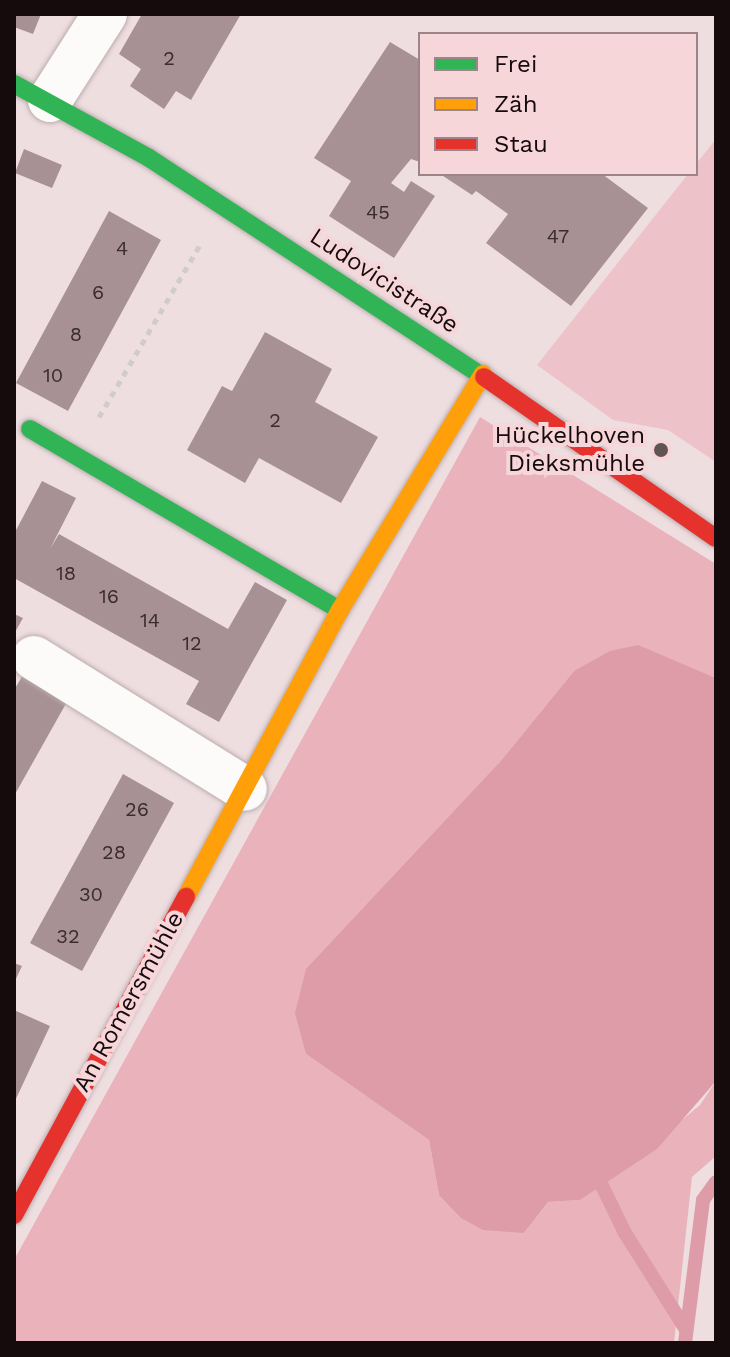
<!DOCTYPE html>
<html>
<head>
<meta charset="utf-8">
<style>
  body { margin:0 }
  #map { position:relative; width:730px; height:1357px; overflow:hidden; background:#efdee0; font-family:"Work Sans",sans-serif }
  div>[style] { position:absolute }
  .green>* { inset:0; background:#eec2c9 }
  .forest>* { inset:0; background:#eab3bb }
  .water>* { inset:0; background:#dd9ca7 }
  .stream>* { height:14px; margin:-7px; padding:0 7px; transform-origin:7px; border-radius:7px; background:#dd9ca7 }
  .building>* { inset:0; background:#a89195 }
  .path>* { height:5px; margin-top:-2.5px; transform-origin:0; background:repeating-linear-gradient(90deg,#d0cbcc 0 6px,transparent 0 12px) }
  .roads { filter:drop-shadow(0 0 2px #baacae) drop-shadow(0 0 2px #baacae) }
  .street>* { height:44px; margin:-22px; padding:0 22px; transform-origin:22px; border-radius:22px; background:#fdfafa }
  .fast>* { height:18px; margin:-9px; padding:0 9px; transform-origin:9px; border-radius:9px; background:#30b455 }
  .slow>* { height:18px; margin:-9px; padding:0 9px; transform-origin:9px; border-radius:9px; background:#ff9f0a }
  .jam>* { height:18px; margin:-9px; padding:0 9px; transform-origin:9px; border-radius:9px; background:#e5322d }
  .dots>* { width:22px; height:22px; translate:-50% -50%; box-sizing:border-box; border:4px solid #f7d6da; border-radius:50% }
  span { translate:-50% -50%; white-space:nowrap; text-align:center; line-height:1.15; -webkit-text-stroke:8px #f7d6da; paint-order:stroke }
  .number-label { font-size:20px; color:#3a2c2e }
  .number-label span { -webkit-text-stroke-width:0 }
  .street-label { font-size:24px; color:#150a0c }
  .poi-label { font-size:24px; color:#150a0c }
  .right { translate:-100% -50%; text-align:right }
  .frame { position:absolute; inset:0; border:16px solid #150a0c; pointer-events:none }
  .legend { position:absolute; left:418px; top:32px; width:280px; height:144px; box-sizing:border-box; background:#f7d6da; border:2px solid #9d8488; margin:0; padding:10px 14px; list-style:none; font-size:24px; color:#150a0c }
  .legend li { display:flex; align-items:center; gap:16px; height:40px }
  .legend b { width:40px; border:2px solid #9d8488 }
</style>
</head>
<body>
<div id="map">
  <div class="green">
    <div style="clip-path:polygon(716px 139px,716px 462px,668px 430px,613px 420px,537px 365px,688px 174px,696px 174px,696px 164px)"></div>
  </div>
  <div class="forest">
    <div style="clip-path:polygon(480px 417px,716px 564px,716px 678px,638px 646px,574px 671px,499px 763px,306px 1054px,429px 1140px,439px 1195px,524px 1233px,548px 1202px,580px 1200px,612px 1178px,700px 1105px,716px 1081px,716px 1156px,692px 1177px,674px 1343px,14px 1343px,14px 1260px)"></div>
  </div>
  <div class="water">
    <div style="clip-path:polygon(638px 645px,716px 678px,716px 1081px,657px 1149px,580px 1200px,548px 1202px,524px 1233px,483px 1230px,461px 1218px,439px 1195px,429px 1140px,306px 1054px,295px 1013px,306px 969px,499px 763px,574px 671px,610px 651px)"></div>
  </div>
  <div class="stream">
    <div style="left:594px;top:1169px;width:71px;rotate:64.2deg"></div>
    <div style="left:625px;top:1233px;width:112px;rotate:57.7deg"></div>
    <div style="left:685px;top:1343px;width:144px;rotate:-82.8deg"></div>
    <div style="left:703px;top:1200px;width:22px;rotate:-54deg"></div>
  </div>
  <div class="building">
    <div style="clip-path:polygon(14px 14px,41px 14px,33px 34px,14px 27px)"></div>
    <div style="clip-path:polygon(142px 14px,241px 14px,191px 100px,176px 91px,164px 109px,130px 86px,141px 69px,119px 54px)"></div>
    <div style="clip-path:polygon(390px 42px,420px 60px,420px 162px,411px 159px,391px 183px,404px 192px,411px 181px,435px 196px,394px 258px,329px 216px,351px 181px,314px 158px)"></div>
    <div style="clip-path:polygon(24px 149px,62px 165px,52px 188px,15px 173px)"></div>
    <div style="clip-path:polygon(440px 174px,602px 174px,648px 208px,571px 306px,486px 243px,508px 214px,476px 191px,472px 195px)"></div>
    <div style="clip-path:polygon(109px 211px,161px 240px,68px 411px,16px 383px)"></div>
    <div style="clip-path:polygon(265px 332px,332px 369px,315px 402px,378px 437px,341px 503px,259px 458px,245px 483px,187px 450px,222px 386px,232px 391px)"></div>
    <div style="clip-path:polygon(42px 481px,76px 498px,50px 549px,59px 534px,228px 629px,255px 582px,287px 600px,219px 722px,186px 704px,199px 681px,14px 578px,14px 534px)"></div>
    <div style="clip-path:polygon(14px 614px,23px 618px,14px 634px)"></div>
    <div style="clip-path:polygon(23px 675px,68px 700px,14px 796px,14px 690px)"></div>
    <div style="clip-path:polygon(123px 774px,174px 803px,82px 971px,30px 943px)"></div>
    <div style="clip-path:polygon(14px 963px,22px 966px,14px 983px)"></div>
    <div style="clip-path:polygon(14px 1010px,50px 1026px,14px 1103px)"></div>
  </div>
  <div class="path">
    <div style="left:99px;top:417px;width:202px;rotate:-59.6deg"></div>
  </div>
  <div class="roads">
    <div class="street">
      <div style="left:50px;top:100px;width:102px;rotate:-57.4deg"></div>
      <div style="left:34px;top:658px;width:248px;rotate:31.8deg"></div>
    </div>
    <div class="fast">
      <div style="left:14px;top:84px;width:154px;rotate:28.7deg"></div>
      <div style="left:149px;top:158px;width:400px;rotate:33.2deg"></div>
      <div style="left:30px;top:429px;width:359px;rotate:30.3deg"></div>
    </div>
    <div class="slow">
      <div style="left:186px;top:897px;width:326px;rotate:-61.8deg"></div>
      <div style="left:340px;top:610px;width:276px;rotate:-58.8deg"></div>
    </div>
    <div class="jam">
      <div style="left:484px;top:377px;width:282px;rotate:34.8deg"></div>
      <div style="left:14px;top:1215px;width:362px;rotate:-61.6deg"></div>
    </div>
  </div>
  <div class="dots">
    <div style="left:661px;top:450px;background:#615456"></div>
  </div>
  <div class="number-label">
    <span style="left:169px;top:58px">2</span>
    <span style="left:378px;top:212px">45</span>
    <span style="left:558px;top:236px">47</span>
    <span style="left:122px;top:248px">4</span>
    <span style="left:98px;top:292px">6</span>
    <span style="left:76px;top:334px">8</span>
    <span style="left:53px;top:375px">10</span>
    <span style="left:275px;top:420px">2</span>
    <span style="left:66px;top:573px">18</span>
    <span style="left:109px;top:596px">16</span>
    <span style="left:150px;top:620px">14</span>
    <span style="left:192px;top:643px">12</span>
    <span style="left:137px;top:809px">26</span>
    <span style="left:114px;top:852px">28</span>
    <span style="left:91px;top:894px">30</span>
    <span style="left:68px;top:936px">32</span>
  </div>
  <div class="street-label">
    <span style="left:384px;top:281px;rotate:33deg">Ludovicistraße</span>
    <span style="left:129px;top:1002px;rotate:-61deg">An Romersmühle</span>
  </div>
  <div class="poi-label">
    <span class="right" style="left:645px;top:450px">Hückelhoven<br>Dieksmühle</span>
  </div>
  <div class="frame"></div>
  <ul class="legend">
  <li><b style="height:10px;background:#30b455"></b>Frei</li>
  <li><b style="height:10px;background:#ff9f0a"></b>Zäh</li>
  <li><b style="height:10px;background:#e5322d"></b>Stau</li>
  </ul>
</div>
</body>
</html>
